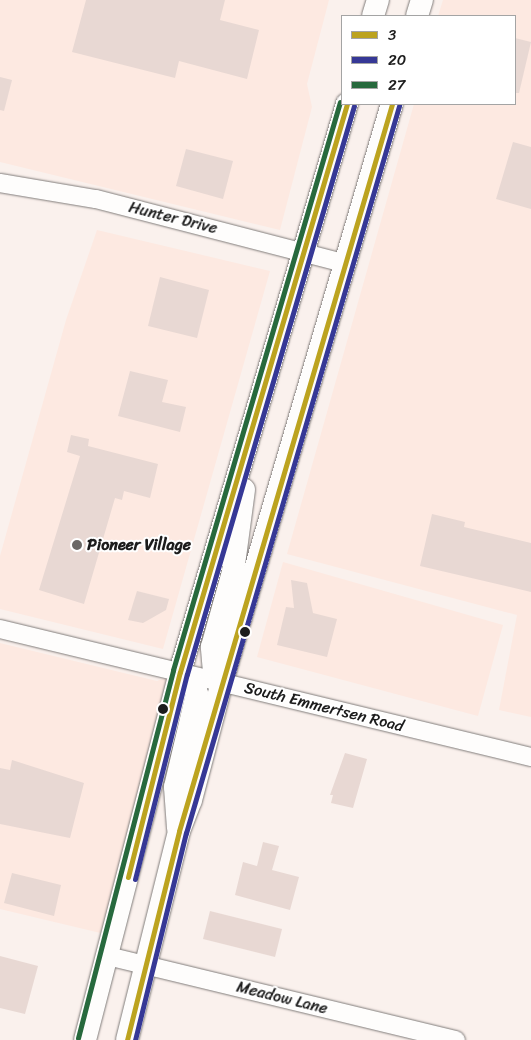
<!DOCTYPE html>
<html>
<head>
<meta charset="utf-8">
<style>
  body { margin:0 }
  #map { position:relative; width:531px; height:1040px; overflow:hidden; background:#faf1ed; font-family:Sriracha,sans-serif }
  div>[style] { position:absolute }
  .built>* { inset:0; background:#fde9e1 }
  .building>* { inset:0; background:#e8d8d3 }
  .roads { filter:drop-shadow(0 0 1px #807c7a) drop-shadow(0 0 1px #807c7a) }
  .minor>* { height:18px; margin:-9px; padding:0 9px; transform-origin:9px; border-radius:9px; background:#fefdfc }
  .major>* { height:22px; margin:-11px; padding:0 11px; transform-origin:11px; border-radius:11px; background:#fefdfc }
  .bus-1>* { height:5px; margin:-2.5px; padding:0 2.5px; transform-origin:2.5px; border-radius:2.5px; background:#bca31f }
  .bus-2>* { height:5px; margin:-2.5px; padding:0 2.5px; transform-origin:2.5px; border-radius:2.5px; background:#363896 }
  .bus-3>* { height:5px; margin:-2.5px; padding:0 2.5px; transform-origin:2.5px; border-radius:2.5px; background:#27693d }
  .dots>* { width:14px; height:14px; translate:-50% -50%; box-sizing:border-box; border:2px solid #fff; border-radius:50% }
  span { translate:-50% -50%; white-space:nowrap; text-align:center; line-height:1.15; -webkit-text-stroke:4px #fff; paint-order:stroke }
  .street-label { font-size:16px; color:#1c1c1c }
  .poi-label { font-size:16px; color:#1c1c1c; font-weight:700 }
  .left { translate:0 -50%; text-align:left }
  .legend { position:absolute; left:341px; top:15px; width:175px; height:90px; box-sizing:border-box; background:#fff; border:1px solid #a4a4a4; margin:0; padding:6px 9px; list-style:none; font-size:15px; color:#1c1c1c }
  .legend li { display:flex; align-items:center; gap:10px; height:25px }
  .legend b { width:25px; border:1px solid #a4a4a4 }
</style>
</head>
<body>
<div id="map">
  <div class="built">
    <div style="clip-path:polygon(0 0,329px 0,307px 84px,312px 107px,280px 230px,0 162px)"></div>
    <div style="clip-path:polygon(443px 0,531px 0,531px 717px,499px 710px,517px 615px,287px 554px,414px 104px,515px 104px,515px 16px,438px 16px)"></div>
    <div style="clip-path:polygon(97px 230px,270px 271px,163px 649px,0 609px,0 556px,66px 320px)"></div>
    <div style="clip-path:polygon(283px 562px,503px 625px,478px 716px,257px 657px)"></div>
    <div style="clip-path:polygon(0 643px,157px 681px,180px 672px,113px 936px,0 909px)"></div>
  </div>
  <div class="building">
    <div style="clip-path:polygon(86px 0,225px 0,220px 20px,259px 30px,247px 79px,179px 61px,175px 78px,72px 52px)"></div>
    <div style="clip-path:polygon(515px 38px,531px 42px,519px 93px,515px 93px)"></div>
    <div style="clip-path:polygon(0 77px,12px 80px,4px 111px,0 110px)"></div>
    <div style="clip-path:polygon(513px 142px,531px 147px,531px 209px,496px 199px)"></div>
    <div style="clip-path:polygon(186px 149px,233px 161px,223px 199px,176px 186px)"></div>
    <div style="clip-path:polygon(160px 277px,209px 290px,197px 338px,148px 326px)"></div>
    <div style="clip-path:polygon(130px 371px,168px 380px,162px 402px,186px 407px,180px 432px,118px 416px)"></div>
    <div style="clip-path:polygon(71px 435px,89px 439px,88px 446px,158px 464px,150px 498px,124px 491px,122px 500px,115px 498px,84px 604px,39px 590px,80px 456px,67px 452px)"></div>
    <div style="clip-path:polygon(432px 514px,465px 522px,464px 527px,531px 543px,531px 592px,420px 566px)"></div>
    <div style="clip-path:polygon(291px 580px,307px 583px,313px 613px,337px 619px,327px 657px,277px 645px,286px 607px,294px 608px)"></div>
    <div style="clip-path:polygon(137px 591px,169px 599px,166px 610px,143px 623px,128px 620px)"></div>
    <div style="clip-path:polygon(345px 753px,367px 759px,353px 808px,331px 803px,333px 795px,330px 795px)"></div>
    <div style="clip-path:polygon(12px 760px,84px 783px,70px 838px,0 824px,0 768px,10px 770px)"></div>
    <div style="clip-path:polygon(263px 842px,279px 846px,272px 870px,299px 877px,290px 910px,235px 895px,243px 862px,257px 866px)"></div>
    <div style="clip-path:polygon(12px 873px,61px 885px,54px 916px,4px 903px)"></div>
    <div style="clip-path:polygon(210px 911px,282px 929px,275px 957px,203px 939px)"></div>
    <div style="clip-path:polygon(0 956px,38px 966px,25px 1014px,0 1008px)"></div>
  </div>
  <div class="roads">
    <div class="minor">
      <div style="left:0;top:183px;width:97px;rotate:9.5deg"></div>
      <div style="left:96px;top:199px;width:256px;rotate:14.5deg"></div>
      <div style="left:0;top:629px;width:546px;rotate:13.55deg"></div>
      <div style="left:108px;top:956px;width:358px;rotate:13.6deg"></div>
    </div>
    <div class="major">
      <div style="left:373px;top:16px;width:17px;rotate:-73deg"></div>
      <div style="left:417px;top:16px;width:17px;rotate:-73deg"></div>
      <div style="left:222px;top:682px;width:13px;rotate:-129deg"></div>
      <div style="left:214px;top:672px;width:25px;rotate:-95deg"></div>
      <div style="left:212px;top:647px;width:78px;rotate:-74.4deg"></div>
      <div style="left:233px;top:572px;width:83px;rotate:-82.4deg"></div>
      <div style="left:178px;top:828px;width:41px;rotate:-94.2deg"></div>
      <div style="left:175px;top:787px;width:96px;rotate:-76.7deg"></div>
      <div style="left:197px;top:694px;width:9px;rotate:-103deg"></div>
      <div style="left:195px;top:685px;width:20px;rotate:-139deg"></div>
      <div style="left:85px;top:1040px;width:380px;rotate:-75.5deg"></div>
      <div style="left:180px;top:672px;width:592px;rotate:-73.62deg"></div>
      <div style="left:127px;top:1040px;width:215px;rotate:-76deg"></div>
      <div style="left:179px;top:831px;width:33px;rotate:-69deg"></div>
      <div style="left:191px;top:800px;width:122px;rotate:-75.3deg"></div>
      <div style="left:222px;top:682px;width:602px;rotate:-73.61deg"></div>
    </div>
  </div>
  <div class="bus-1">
    <div style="left:128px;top:877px;width:211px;rotate:-75.8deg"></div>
    <div style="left:180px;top:672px;width:592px;rotate:-73.62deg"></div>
    <div style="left:127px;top:1040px;width:215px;rotate:-76deg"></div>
    <div style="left:179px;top:831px;width:758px;rotate:-73.67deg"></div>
  </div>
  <div class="bus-2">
    <div style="left:135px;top:879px;width:211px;rotate:-75.8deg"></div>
    <div style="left:187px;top:674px;width:592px;rotate:-73.62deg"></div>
    <div style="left:135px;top:1040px;width:213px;rotate:-76.2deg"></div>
    <div style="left:186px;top:833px;width:758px;rotate:-73.67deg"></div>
  </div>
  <div class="bus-3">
    <div style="left:78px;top:1038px;width:380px;rotate:-75.5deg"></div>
    <div style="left:173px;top:670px;width:592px;rotate:-73.62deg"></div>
  </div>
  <div class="dots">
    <div style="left:77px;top:545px;background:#6a6765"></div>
    <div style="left:245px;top:632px;background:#1c1c1c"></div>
    <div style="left:163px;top:709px;background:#1c1c1c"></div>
  </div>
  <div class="street-label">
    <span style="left:173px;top:218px;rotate:14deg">Hunter Drive</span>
    <span style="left:324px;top:707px;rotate:14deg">South Emmertsen Road</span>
    <span style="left:282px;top:998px;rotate:14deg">Meadow Lane</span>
  </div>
  <div class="poi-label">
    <span class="left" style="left:87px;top:545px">Pioneer Village</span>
  </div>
  <ul class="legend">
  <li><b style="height:6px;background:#bca31f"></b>3</li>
  <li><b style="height:6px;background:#363896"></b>20</li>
  <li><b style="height:6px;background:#27693d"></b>27</li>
  </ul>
</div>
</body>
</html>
